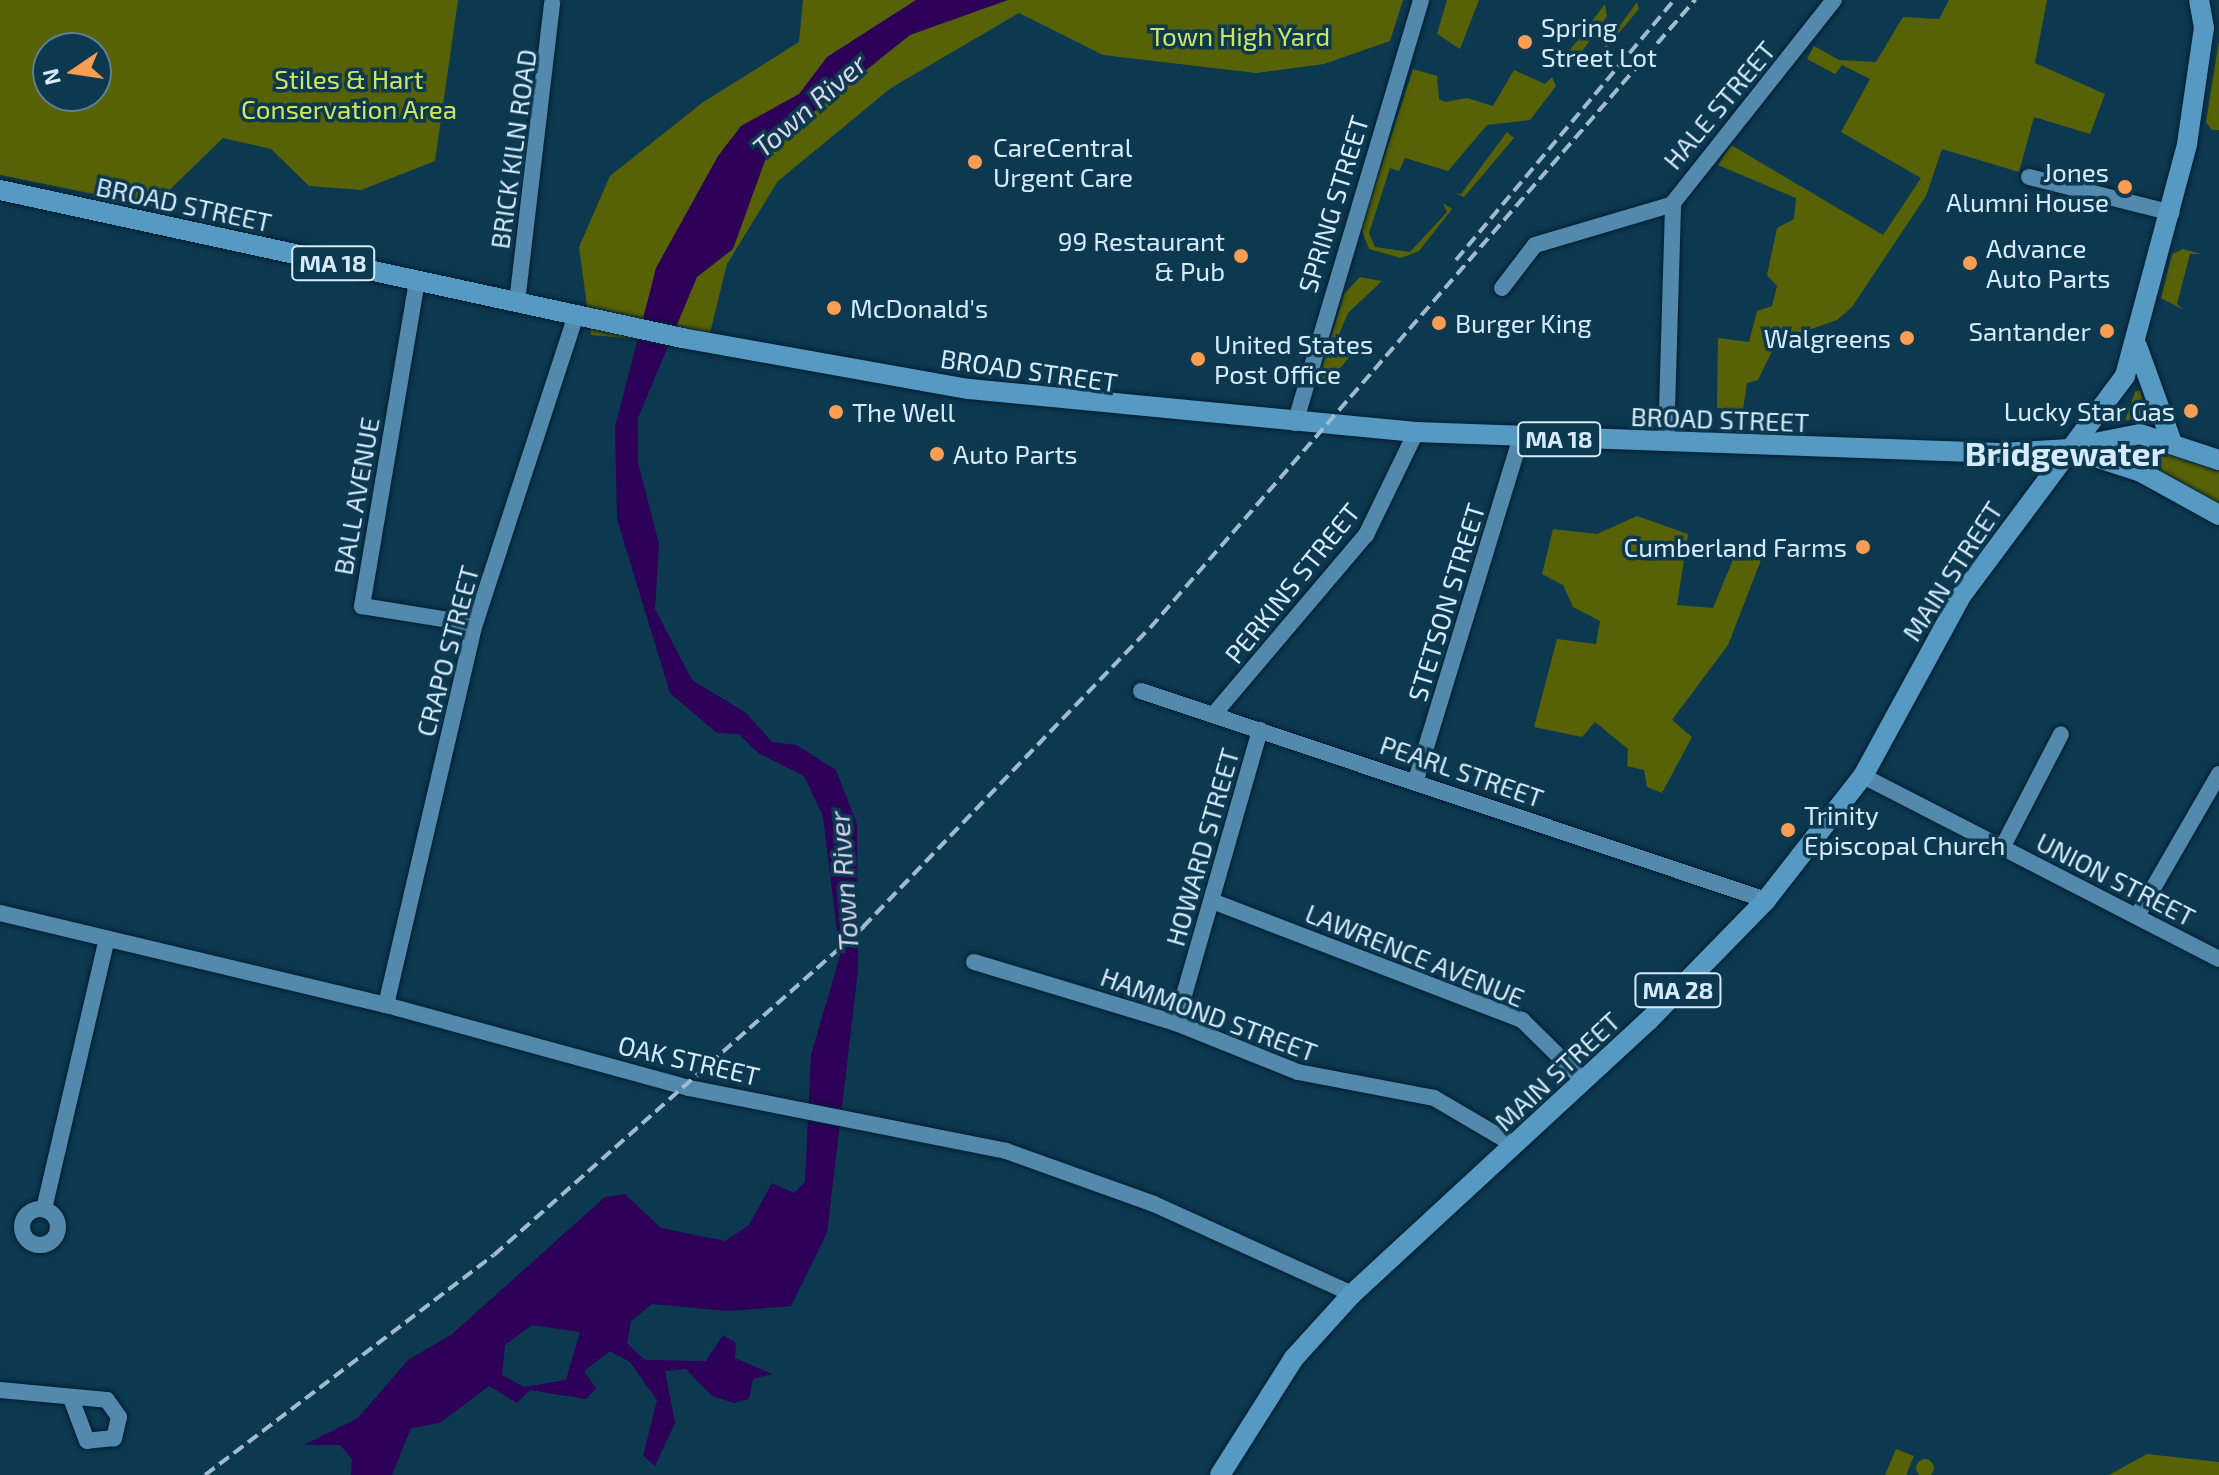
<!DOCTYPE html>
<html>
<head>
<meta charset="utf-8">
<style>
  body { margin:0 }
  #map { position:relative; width:2219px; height:1475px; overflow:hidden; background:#0c3850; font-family:"Exo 2",sans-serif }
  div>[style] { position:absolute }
  .green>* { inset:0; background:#576207 }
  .round { border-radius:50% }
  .water>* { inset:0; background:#2c0157 }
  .roads { filter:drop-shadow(0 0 2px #011e2f) drop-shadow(0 0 2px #011e2f) }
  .minor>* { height:16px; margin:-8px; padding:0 8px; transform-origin:8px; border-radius:8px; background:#5289ac }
  .minor>.ring { margin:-8px; padding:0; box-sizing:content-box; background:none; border:16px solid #5289ac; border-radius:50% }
  .major>* { height:20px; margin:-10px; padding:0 10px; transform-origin:10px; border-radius:10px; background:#569ac4 }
  .rail>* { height:4px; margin-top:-2px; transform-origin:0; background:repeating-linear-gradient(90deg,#9fbbcd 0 12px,transparent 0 18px) }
  .dots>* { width:22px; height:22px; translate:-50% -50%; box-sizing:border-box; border:4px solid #0c3850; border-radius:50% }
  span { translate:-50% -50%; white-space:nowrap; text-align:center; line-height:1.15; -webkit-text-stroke:7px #0c3850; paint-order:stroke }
  .shield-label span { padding:2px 6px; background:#0c3850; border:2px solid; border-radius:6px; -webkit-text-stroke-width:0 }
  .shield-label { font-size:24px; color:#d5ebfb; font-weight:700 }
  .poi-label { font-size:26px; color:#d5ebfb }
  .left { translate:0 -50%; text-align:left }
  .right { translate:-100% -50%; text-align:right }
  .park-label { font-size:26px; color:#d0e75c }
  .street-label { font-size:26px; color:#d5ebfb }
  .water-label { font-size:28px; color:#dbd5ec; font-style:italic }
  .district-label { font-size:34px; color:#d5ebfb; font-weight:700 }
  .north { position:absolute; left:32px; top:32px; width:80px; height:80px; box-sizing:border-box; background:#0c3850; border:2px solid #5c8094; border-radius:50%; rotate:257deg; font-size:22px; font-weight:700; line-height:32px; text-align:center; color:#d5ebfb }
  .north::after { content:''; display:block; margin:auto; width:28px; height:36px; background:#fb9e51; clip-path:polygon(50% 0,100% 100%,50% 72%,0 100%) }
</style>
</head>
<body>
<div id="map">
  <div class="green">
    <div style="clip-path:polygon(evenodd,0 0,458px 0,435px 161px,361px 190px,309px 186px,271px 149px,223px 138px,153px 206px,0 175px,0 0,96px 48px,96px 96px,48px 96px,48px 48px,96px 48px)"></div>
    <div style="clip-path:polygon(803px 0,1403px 0,1390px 41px,1324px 64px,1256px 73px,1103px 55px,1019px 13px,891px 88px,778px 181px,727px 264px,707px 345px,591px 335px,579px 247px,610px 176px,702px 103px,799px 42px)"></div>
    <div style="clip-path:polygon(1447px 0,1479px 0,1460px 49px,1437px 34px)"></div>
    <div style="clip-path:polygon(1949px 0,2047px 0,2035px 63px,2105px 94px,2090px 134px,2034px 117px,2019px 172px,1942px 149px,1926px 196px,1852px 307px,1837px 320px,1777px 341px,1758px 380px,1747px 383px,1743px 410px,1717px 408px,1718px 338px,1749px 342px,1757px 311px,1772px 306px,1777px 286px,1767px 275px,1777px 228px,1794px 219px,1796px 198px,1718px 165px,1731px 145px,1883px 235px,1921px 178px,1841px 132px,1870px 79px,1842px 65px,1835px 74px,1807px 59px,1814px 46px,1839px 60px,1876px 62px,1903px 17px,1939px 19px)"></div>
    <div style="clip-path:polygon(1637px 2px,1639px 9px,1590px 67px,1591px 65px)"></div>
    <div style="clip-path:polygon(1605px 4px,1607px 16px,1571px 67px,1558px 66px)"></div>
    <div style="clip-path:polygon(2219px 41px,2219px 130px,2212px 130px,2206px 122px)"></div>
    <div style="clip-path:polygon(1413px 69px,1437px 76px,1439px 99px,1445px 102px,1467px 98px,1493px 106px,1514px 70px,1545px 84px,1552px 77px,1556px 86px,1530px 120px,1487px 125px,1448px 171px,1405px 158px,1399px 171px,1390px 168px,1369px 233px,1375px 247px,1410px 252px,1447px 212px,1443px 203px,1452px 209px,1419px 251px,1401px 258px,1369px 249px,1361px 228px)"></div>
    <div style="clip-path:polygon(1507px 132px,1514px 138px,1464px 197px,1455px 193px,1461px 194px)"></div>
    <div style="clip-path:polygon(2183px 249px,2201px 254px,2190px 254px,2177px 304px,2184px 310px,2161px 298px,2172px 254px)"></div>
    <div style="clip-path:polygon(1360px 277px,1382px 281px,1348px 313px,1333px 348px,1352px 354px,1324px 387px,1321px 370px,1344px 294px)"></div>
    <div style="clip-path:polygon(2140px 390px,2148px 419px,2125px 420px,2135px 392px)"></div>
    <div style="clip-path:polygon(2170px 449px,2219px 470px,2219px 506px,2160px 472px,2160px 452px)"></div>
    <div style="clip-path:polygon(1637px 516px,1688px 534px,1677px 605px,1713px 608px,1741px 540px,1766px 547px,1728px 645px,1672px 720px,1692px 737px,1662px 793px,1647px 787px,1644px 770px,1627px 766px,1628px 749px,1595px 722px,1582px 737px,1534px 727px,1557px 639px,1596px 644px,1600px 621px,1573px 607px,1563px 585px,1542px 574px,1553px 529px,1597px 534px)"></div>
    <div style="clip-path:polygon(1896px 1449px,1914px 1456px,1906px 1475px,1885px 1475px)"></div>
    <div style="clip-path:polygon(2147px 1454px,2219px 1462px,2219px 1475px,2109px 1475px)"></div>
    <div class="round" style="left:1916px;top:1459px;width:18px;height:18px"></div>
  </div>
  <div class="water">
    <div style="clip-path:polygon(evenodd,916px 0,1008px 0,910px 35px,770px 147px,733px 249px,697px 277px,638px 418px,638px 462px,659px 544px,655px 609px,692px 680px,746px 713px,772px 742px,796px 745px,836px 770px,857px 824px,858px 971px,827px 1233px,791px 1306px,728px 1311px,652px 1304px,631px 1321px,627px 1343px,645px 1360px,706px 1361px,723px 1335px,736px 1343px,735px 1358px,772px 1374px,753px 1379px,749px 1399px,734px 1403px,712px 1396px,686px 1369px,665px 1371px,675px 1423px,655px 1466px,643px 1456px,657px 1400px,630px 1362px,610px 1351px,584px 1371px,596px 1388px,586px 1399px,530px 1390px,517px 1403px,489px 1386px,440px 1423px,411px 1428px,392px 1475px,351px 1475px,352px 1459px,340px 1445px,304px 1445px,358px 1418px,408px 1360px,451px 1335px,605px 1197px,625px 1194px,661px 1228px,725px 1241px,749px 1225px,772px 1183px,794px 1193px,805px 1182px,811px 1055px,840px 956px,823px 816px,804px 776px,758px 753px,739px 734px,717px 733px,670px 693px,617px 519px,615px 427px,656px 268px,718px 156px,741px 126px,799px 94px,827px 57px,916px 0,532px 1325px,580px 1332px,566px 1380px,524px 1387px,502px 1375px,505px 1345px,532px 1325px)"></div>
  </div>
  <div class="roads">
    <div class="minor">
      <div style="left:2029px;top:177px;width:147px;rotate:14.1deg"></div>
      <div style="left:417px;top:281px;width:330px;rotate:99.6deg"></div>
      <div style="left:362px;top:606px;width:114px;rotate:9.1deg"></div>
      <div style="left:1502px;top:288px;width:54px;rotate:-52.5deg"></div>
      <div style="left:1535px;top:245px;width:144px;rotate:-16.5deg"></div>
      <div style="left:517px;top:302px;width:301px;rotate:-83.3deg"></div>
      <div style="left:1295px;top:423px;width:441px;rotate:-73.4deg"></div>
      <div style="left:1666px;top:443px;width:240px;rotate:-88.3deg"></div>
      <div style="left:1673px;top:203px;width:259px;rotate:-51.6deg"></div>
      <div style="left:1141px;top:691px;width:659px;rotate:18.49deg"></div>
      <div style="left:1214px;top:714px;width:235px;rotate:-49.7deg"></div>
      <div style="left:1366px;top:535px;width:114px;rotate:-64.1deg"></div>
      <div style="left:1863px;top:776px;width:400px;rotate:27.2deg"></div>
      <div style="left:1416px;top:780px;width:359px;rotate:-73deg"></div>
      <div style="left:2002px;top:848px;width:128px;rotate:-62.6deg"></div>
      <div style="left:1212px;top:901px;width:332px;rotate:21deg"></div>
      <div style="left:1522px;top:1020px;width:87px;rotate:44.5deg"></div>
      <div style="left:0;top:913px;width:397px;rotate:13.4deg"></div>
      <div style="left:386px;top:1005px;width:314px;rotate:15.3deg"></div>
      <div style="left:689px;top:1088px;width:323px;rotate:11.2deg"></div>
      <div style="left:1006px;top:1151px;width:157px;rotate:19.7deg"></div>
      <div style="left:1154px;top:1204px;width:217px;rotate:24.4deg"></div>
      <div style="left:2137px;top:916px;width:164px;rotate:-60deg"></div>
      <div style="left:974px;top:962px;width:211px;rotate:16.8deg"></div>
      <div style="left:1176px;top:1023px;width:131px;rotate:21.9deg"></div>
      <div style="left:1298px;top:1072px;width:138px;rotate:10.8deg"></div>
      <div style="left:1434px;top:1098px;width:93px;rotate:30.4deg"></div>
      <div style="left:386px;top:1005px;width:391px;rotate:-76.9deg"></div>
      <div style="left:475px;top:624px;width:325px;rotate:-71.9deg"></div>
      <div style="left:1176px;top:1023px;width:305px;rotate:-74deg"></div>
      <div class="ring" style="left:22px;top:1209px;width:20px;height:20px"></div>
      <div style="left:44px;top:1209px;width:277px;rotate:-76.9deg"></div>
      <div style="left:0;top:1390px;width:107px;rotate:5.3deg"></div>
      <div style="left:107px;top:1400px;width:21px;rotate:55deg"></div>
      <div style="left:119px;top:1417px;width:22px;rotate:103deg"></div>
      <div style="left:114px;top:1438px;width:27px;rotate:174deg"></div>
      <div style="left:87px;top:1441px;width:43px;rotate:-110.6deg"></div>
    </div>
    <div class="major">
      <div style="left:0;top:190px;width:698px;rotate:12.24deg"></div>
      <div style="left:682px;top:338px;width:291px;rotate:10.1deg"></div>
      <div style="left:969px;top:389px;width:449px;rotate:5.5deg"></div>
      <div style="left:1416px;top:432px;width:585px;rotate:2.06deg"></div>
      <div style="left:2001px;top:453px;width:69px;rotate:-3.3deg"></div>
      <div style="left:2070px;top:449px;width:75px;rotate:17.9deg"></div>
      <div style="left:2141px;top:472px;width:89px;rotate:28.9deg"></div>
      <div style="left:2137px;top:346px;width:100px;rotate:70.1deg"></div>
      <div style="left:2074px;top:447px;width:67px;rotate:-11.1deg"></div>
      <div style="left:2140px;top:434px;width:83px;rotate:18.2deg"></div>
      <div style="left:1220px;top:1475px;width:138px;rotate:-57.7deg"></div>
      <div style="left:1294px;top:1358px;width:86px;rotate:-47.8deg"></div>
      <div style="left:1352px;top:1294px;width:403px;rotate:-42.7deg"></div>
      <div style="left:1648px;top:1021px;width:169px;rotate:-45.7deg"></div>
      <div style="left:1766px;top:900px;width:157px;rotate:-52deg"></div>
      <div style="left:1863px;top:776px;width:205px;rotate:-61.4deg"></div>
      <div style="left:1961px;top:596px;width:274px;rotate:-53.3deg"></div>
      <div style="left:2125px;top:376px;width:240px;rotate:-75deg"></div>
      <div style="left:2187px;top:144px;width:117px;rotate:-81.7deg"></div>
      <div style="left:2204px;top:28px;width:28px;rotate:-100deg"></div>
    </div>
  </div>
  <div class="rail">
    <div style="left:1456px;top:260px;width:339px;rotate:-50deg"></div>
    <div style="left:205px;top:1475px;width:363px;rotate:-37.3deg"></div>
    <div style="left:494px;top:1255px;width:494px;rotate:-41.6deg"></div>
    <div style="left:863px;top:927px;width:414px;rotate:-46.2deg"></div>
    <div style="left:1150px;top:628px;width:832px;rotate:-49.05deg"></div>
  </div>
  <div class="dots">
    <div style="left:1525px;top:42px;background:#fb9e51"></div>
    <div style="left:975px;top:162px;background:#fb9e51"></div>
    <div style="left:2125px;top:187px;background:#fb9e51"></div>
    <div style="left:1241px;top:256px;background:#fb9e51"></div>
    <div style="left:1970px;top:263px;background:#fb9e51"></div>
    <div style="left:834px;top:308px;background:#fb9e51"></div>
    <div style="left:1439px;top:323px;background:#fb9e51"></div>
    <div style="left:2107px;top:331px;background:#fb9e51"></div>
    <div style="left:1907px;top:338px;background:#fb9e51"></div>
    <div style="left:1198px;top:359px;background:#fb9e51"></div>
    <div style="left:2191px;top:411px;background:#fb9e51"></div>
    <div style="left:836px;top:412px;background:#fb9e51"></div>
    <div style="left:937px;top:454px;background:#fb9e51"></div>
    <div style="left:1863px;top:547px;background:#fb9e51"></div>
    <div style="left:1788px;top:830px;background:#fb9e51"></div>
  </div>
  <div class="shield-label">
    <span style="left:333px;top:263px">MA 18</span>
    <span style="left:1559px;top:439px">MA 18</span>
    <span style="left:1678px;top:990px">MA 28</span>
  </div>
  <div class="poi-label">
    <span class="left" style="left:1541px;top:42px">Spring<br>Street Lot</span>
    <span class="left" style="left:993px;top:162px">CareCentral<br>Urgent Care</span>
    <span class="right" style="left:2109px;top:187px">Jones<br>Alumni House</span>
    <span class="right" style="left:1225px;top:256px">99 Restaurant<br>&amp; Pub</span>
    <span class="left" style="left:1986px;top:263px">Advance<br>Auto Parts</span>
    <span class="left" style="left:850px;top:308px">McDonald's</span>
    <span class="left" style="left:1455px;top:323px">Burger King</span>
    <span class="right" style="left:2091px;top:331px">Santander</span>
    <span class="right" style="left:1891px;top:338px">Walgreens</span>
    <span class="left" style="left:1214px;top:359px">United States<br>Post Office</span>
    <span class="right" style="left:2175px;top:411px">Lucky Star Gas</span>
    <span class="left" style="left:852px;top:412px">The Well</span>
    <span class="left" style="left:953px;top:454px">Auto Parts</span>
    <span class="right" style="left:1847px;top:547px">Cumberland Farms</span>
    <span class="left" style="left:1804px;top:830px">Trinity<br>Episcopal Church</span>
  </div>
  <div class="park-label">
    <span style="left:1240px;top:36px">Town High Yard</span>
    <span style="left:349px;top:94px">Stiles &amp; Hart<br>Conservation Area</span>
  </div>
  <div class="street-label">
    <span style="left:1719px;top:105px;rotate:-50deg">HALE STREET</span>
    <span style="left:513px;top:149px;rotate:-82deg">BRICK KILN ROAD</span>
    <span style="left:184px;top:204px;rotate:12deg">BROAD STREET</span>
    <span style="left:1333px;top:204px;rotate:-73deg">SPRING STREET</span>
    <span style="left:1029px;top:370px;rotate:8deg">BROAD STREET</span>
    <span style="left:1720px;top:419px;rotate:2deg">BROAD STREET</span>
    <span style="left:356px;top:496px;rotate:-80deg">BALL AVENUE</span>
    <span style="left:1952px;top:571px;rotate:-57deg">MAIN STREET</span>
    <span style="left:1292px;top:583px;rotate:-51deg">PERKINS STREET</span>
    <span style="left:1446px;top:602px;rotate:-73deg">STETSON STREET</span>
    <span style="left:447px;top:651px;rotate:-75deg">CRAPO STREET</span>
    <span style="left:1462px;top:771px;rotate:19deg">PEARL STREET</span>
    <span style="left:1202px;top:847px;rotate:-74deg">HOWARD STREET</span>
    <span style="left:2116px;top:879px;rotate:27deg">UNION STREET</span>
    <span style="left:1415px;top:955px;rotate:22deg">LAWRENCE AVENUE</span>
    <span style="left:1209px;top:1014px;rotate:20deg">HAMMOND STREET</span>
    <span style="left:689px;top:1060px;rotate:13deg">OAK STREET</span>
    <span style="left:1557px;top:1071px;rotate:-43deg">MAIN STREET</span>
  </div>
  <div class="water-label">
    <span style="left:809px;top:105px;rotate:-41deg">Town River</span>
    <span style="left:843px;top:881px;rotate:-94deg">Town River</span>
  </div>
  <div class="district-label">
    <span style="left:2065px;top:453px">Bridgewater</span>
  </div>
  <div class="north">N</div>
</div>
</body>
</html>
